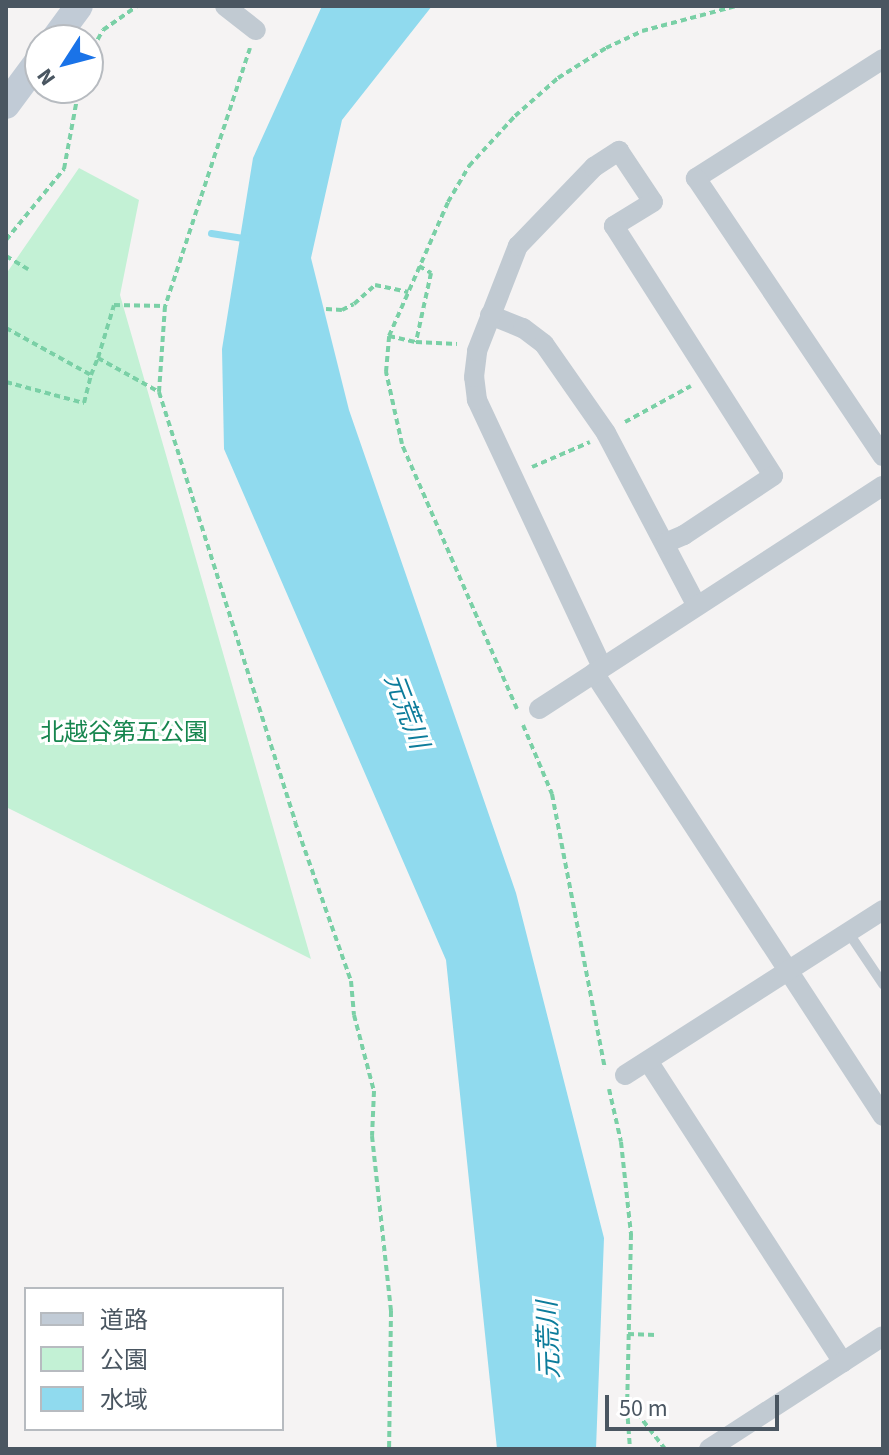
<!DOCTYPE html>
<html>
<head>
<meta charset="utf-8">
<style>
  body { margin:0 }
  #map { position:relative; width:889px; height:1455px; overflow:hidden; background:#f5f3f3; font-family:"Source Sans 3","Noto Sans JP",sans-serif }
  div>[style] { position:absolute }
  .green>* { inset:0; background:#c3f1d5 }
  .water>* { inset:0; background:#90daee }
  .stream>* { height:7px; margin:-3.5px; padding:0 3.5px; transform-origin:3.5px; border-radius:3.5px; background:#90daee }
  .path>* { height:4px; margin-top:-2px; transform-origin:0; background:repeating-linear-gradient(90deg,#7ad0a6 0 6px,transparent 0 10px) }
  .service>* { height:10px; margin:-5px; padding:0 5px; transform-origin:5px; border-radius:5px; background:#c1cad2 }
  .minor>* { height:20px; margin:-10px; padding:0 10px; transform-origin:10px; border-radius:10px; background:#c1cad2 }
  .secondary>* { height:28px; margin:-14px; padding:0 14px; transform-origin:14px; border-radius:14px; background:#c1cbd6 }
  span { translate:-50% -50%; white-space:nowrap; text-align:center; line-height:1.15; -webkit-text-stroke:6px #fff; paint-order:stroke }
  .park-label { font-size:24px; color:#17864f }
  .water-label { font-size:26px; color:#0c7c9b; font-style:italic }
  .frame { position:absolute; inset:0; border:8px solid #4a5661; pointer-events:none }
  .legend { position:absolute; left:24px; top:1287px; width:260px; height:144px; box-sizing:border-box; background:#fff; border:2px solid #b7bbc0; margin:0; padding:10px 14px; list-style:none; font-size:24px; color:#4a5661 }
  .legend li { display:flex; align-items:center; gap:16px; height:40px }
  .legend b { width:40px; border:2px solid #b7bbc0 }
  .north { position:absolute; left:24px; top:24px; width:80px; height:80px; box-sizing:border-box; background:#fff; border:2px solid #b7bbc0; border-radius:50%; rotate:234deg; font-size:22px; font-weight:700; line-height:32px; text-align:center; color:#4a5661 }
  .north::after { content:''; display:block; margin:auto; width:28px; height:36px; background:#1a73e8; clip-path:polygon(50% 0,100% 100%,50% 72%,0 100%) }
  .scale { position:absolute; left:605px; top:1395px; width:174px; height:36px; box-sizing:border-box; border:4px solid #4a5661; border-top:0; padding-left:10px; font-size:24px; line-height:28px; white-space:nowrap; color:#4a5661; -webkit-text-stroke:6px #fff; paint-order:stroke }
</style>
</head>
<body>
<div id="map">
  <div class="green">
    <div style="clip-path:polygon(79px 168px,139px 200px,120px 295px,311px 959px,6px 807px,6px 274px)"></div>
  </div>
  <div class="water">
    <div style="clip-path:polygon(322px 6px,432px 6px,342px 120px,311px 258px,349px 410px,516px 893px,604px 1238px,596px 1449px,497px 1449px,446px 960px,224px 449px,222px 349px,253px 158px)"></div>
  </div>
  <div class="stream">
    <div style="left:211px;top:233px;width:37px;rotate:9deg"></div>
  </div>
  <div class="path">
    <div style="left:250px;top:48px;width:272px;rotate:108.2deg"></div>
    <div style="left:165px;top:306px;width:86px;rotate:94deg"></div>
    <div style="left:159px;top:392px;width:451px;rotate:72.4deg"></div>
    <div style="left:295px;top:822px;width:169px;rotate:70.6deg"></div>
    <div style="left:351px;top:981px;width:34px;rotate:85deg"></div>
    <div style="left:354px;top:1015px;width:79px;rotate:75.3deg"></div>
    <div style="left:374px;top:1091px;width:45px;rotate:92.5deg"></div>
    <div style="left:372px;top:1136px;width:176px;rotate:83.8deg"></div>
    <div style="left:391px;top:1311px;width:138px;rotate:90.8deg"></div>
    <div style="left:88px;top:57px;width:31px;rotate:-61deg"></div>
    <div style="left:103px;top:30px;width:42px;rotate:-35.2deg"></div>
    <div style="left:6px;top:240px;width:92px;rotate:-50.8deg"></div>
    <div style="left:64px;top:169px;width:82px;rotate:-79.5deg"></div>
    <div style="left:6px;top:256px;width:26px;rotate:31deg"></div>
    <div style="left:419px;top:266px;width:14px;rotate:30deg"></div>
    <div style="left:431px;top:273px;width:71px;rotate:102.3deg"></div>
    <div style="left:416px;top:342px;width:41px;rotate:2.8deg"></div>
    <div style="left:326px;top:309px;width:16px;rotate:4deg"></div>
    <div style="left:342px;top:310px;width:13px;rotate:-27deg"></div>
    <div style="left:354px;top:304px;width:28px;rotate:-42deg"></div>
    <div style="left:375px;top:285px;width:34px;rotate:12deg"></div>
    <div style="left:6px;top:328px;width:97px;rotate:28.9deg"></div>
    <div style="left:91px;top:375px;width:18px;rotate:-68deg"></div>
    <div style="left:98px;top:358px;width:70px;rotate:29.1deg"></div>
    <div style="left:389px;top:336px;width:28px;rotate:13deg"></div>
    <div style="left:98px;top:358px;width:55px;rotate:-73.2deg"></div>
    <div style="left:114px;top:305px;width:51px;rotate:1.1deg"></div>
    <div style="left:6px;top:382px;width:81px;rotate:15.1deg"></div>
    <div style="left:84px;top:403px;width:29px;rotate:-76deg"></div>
    <div style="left:625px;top:422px;width:75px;rotate:-28.6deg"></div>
    <div style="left:532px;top:467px;width:63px;rotate:-23.3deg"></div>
    <div style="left:517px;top:709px;width:289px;rotate:-113.5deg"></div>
    <div style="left:402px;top:444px;width:74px;rotate:-102.5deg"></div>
    <div style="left:386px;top:372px;width:36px;rotate:-85deg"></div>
    <div style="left:389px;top:336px;width:146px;rotate:-66.2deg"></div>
    <div style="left:448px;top:202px;width:42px;rotate:-59.7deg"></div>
    <div style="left:469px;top:166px;width:68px;rotate:-47.4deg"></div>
    <div style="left:515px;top:116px;width:57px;rotate:-41.5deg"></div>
    <div style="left:558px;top:78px;width:57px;rotate:-32deg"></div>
    <div style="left:606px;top:48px;width:40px;rotate:-25deg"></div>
    <div style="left:642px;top:31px;width:97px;rotate:-14.9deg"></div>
    <div style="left:523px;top:725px;width:75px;rotate:67.2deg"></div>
    <div style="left:552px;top:794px;width:280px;rotate:79.1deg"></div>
    <div style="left:609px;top:1089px;width:54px;rotate:77.2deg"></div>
    <div style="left:621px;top:1142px;width:93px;rotate:83.8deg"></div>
    <div style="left:631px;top:1234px;width:174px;rotate:91.3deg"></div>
    <div style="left:627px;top:1408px;width:41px;rotate:85.8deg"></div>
    <div style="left:628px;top:1334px;width:28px;rotate:2deg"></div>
    <div style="left:627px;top:1408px;width:11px;rotate:27deg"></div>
    <div style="left:637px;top:1413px;width:46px;rotate:52.1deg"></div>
  </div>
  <div class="service">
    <div style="left:848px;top:932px;width:63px;rotate:56.1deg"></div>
  </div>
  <div class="minor">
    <div style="left:225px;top:6px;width:39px;rotate:38deg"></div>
    <div style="left:883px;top:59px;width:222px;rotate:147.5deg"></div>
    <div style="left:696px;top:178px;width:335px;rotate:56.1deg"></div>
    <div style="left:490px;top:315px;width:35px;rotate:22deg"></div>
    <div style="left:523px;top:328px;width:26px;rotate:37deg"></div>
    <div style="left:544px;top:344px;width:108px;rotate:55.1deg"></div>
    <div style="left:606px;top:433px;width:195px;rotate:62.3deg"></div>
    <div style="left:602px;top:667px;width:295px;rotate:-115.1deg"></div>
    <div style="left:477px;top:400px;width:23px;rotate:-97deg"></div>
    <div style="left:474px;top:377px;width:26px;rotate:-83deg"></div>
    <div style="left:477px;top:351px;width:113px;rotate:-68.7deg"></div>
    <div style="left:518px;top:246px;width:110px;rotate:-46.1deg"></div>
    <div style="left:594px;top:167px;width:30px;rotate:-33deg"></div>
    <div style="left:619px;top:151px;width:61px;rotate:56.3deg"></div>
    <div style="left:653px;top:202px;width:46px;rotate:148.4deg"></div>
    <div style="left:614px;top:226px;width:296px;rotate:57.5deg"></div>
    <div style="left:773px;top:476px;width:107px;rotate:146.5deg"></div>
    <div style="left:684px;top:535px;width:21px;rotate:157deg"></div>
    <div style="left:594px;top:673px;width:529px;rotate:56.88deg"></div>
    <div style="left:539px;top:709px;width:410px;rotate:-33deg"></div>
    <div style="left:648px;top:1061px;width:359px;rotate:57.1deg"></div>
    <div style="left:625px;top:1075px;width:306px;rotate:-32.6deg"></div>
    <div style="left:709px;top:1449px;width:207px;rotate:-33deg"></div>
  </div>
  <div class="secondary">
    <div style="left:54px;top:40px;width:42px;rotate:-53.7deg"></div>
    <div style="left:6px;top:105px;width:57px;rotate:-53.5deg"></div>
  </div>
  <div class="park-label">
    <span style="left:124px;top:733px">北越谷第五公園</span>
  </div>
  <div class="water-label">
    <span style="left:406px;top:711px;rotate:69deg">元荒川</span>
    <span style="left:549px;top:1340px;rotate:-92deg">元荒川</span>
  </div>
  <div class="frame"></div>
  <ul class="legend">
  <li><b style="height:10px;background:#c1cbd6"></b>道路</li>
  <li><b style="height:22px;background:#c3f1d5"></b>公園</li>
  <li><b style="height:22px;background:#90daee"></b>水域</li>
  </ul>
  <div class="north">N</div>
  <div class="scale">50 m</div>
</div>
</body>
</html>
